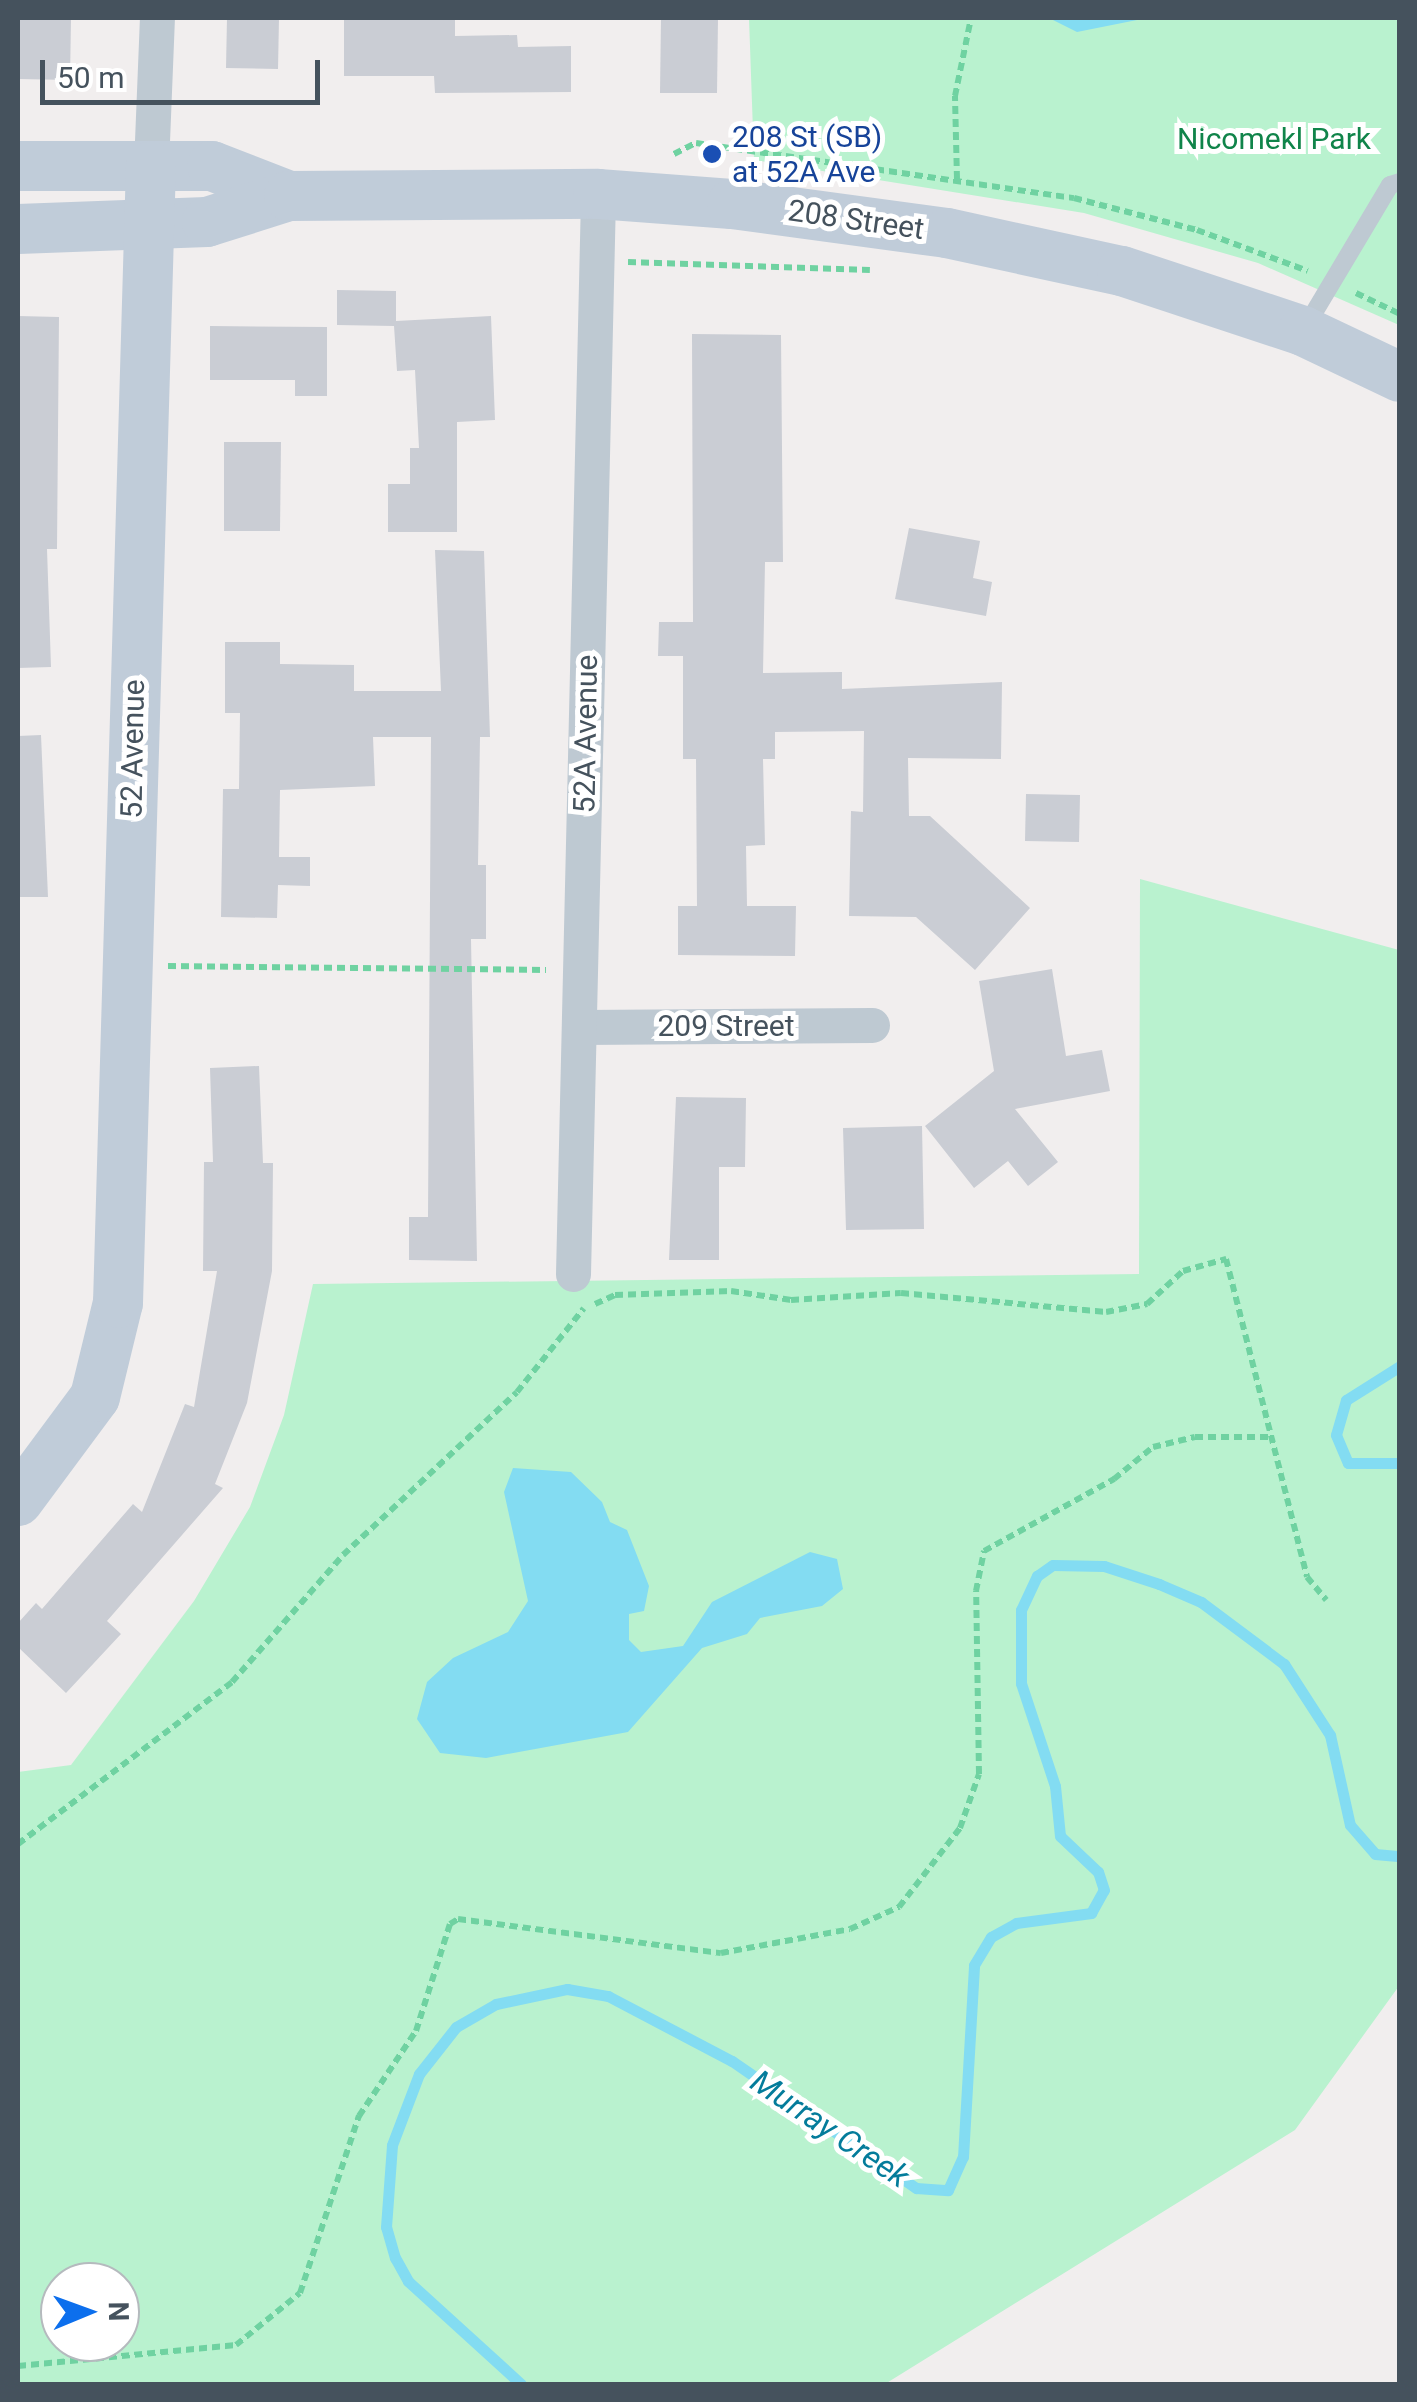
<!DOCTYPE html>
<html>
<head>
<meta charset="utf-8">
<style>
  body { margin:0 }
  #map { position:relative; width:1417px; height:2402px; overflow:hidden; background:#f1eeee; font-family:Roboto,sans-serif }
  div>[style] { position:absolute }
  .green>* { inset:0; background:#b9f2cf }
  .water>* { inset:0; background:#83dcf2 }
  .stream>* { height:11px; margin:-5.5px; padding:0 5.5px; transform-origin:5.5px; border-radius:5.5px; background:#83dcf2 }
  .building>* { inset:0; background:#cacdd4 }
  .path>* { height:6px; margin-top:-3px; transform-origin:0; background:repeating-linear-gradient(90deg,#6fd2a1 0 8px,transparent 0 13px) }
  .lane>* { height:18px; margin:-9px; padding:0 9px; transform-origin:9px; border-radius:9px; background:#bec9d2 }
  .street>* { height:35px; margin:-17.5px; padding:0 17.5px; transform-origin:17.5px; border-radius:17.5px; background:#bec9d2 }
  .secondary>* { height:50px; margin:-25px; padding:0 25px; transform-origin:25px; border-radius:25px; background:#c0ccd9 }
  .dots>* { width:28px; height:28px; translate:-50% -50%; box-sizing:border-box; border:5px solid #fff; border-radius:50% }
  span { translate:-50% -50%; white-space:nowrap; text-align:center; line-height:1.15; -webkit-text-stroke:10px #fff; paint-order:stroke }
  .transit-label { font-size:30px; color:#164399 }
  .left { translate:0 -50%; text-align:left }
  .park-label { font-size:30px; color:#10844a }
  .street-label { font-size:30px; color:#45525d }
  .water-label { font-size:32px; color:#047c9b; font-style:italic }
  .frame { position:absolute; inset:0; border:20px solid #45525d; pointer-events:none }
  .north { position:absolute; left:40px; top:2262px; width:100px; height:100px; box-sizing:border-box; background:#fff; border:2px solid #b5babe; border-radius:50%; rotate:89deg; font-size:28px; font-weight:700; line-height:40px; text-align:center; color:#45525d }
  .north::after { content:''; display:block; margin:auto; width:35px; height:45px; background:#0c6fed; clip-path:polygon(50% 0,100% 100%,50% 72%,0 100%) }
  .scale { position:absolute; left:40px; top:60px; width:280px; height:45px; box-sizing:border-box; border:5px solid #45525d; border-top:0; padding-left:12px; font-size:30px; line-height:35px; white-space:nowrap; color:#45525d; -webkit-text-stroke:8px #fff; paint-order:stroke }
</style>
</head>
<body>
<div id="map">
  <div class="green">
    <div style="clip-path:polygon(749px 18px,1399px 18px,1399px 325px,1258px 263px,1084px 213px,754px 160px)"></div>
    <div style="clip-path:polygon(evenodd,1140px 879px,1399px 950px,1399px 1986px,1295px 2130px,885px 2384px,18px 2384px,18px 1772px,71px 1765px,194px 1601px,250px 1507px,284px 1415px,313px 1284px,1139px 1274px,1140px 879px,60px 2282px,120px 2282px,120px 2342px,60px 2342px,60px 2282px)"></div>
  </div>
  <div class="water">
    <div style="clip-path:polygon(1049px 18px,1147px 18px,1077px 32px)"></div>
    <div style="clip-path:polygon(513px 1468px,571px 1472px,602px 1502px,610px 1522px,627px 1530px,649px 1586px,644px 1611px,629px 1614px,629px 1640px,641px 1652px,683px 1646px,712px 1602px,810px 1552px,837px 1559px,843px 1589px,822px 1606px,760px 1618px,747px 1634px,702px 1648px,628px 1732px,486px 1758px,440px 1753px,417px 1719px,427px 1682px,453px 1658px,508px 1632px,528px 1601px,504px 1492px)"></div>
  </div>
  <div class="stream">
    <div style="left:1400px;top:1366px;width:64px;rotate:147.8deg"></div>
    <div style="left:1346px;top:1400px;width:36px;rotate:106deg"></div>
    <div style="left:1336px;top:1435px;width:30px;rotate:67deg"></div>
    <div style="left:1348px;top:1463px;width:52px"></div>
    <div style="left:521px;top:2384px;width:153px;rotate:-137.7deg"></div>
    <div style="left:408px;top:2281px;width:26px;rotate:-119deg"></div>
    <div style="left:395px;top:2258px;width:32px;rotate:-106deg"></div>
    <div style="left:386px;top:2227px;width:82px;rotate:-85.8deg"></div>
    <div style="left:392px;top:2145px;width:76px;rotate:-69.2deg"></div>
    <div style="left:419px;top:2074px;width:60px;rotate:-51.8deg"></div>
    <div style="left:456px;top:2027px;width:46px;rotate:-29.9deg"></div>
    <div style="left:496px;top:2004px;width:73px;rotate:-11.9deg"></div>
    <div style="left:567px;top:1989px;width:42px;rotate:9.7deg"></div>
    <div style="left:608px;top:1996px;width:140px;rotate:27.7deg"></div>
    <div style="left:732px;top:2061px;width:224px;rotate:34.6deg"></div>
    <div style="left:916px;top:2188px;width:32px;rotate:4deg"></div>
    <div style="left:948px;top:2190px;width:36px;rotate:-66deg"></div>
    <div style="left:963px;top:2157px;width:192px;rotate:-86.7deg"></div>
    <div style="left:974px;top:1965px;width:33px;rotate:-59deg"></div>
    <div style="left:991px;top:1937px;width:29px;rotate:-29deg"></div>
    <div style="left:1016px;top:1923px;width:76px;rotate:-7.6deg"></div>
    <div style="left:1091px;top:1913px;width:26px;rotate:-61deg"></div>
    <div style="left:1104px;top:1890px;width:19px;rotate:-108deg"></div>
    <div style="left:1098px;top:1872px;width:52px;rotate:-136.5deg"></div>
    <div style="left:1060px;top:1836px;width:50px;rotate:-95.7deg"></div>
    <div style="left:1055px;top:1786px;width:108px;rotate:-108.3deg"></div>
    <div style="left:1021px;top:1683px;width:73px;rotate:-90deg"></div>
    <div style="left:1021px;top:1610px;width:38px;rotate:-65deg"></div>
    <div style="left:1037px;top:1576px;width:19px;rotate:-35deg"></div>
    <div style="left:1053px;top:1565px;width:51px;rotate:1.1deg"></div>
    <div style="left:1104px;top:1566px;width:58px;rotate:18.1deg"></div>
    <div style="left:1159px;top:1584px;width:46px;rotate:23.2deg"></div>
    <div style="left:1201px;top:1602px;width:104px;rotate:36.8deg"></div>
    <div style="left:1284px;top:1664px;width:85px;rotate:57.1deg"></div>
    <div style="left:1330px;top:1735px;width:92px;rotate:77.5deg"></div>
    <div style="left:1350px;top:1825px;width:38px;rotate:49deg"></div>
    <div style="left:1375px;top:1854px;width:25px;rotate:5deg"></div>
  </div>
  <div class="building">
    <div style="clip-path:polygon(18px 18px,71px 18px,70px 80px,18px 79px)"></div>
    <div style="clip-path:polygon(227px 18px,279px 18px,278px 69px,226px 68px)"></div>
    <div style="clip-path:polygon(344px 18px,455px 18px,455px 36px,517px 35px,518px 47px,571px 46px,571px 92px,435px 93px,434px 76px,344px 76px)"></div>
    <div style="clip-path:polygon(661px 18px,718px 18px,717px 93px,660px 93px)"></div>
    <div style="clip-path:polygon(337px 290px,396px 291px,396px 321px,491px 316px,495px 420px,457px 422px,457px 532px,388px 532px,388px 484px,410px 484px,410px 448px,419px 448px,415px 370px,397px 371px,394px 326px,337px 325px)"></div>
    <div style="clip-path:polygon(18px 316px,59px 317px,57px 549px,47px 549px,51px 667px,18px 668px)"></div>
    <div style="clip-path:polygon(210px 326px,327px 327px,327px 396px,295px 396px,295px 380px,210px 380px)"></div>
    <div style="clip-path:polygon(692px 334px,781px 335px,783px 562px,765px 562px,763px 673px,842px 672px,842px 689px,1002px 682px,1001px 759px,908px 758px,909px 816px,930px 816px,1030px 908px,975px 970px,916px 917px,849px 916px,851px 811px,863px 812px,864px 731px,775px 732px,775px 759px,763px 759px,765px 845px,746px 846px,747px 906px,796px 906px,795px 956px,678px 955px,678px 906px,697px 906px,696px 759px,683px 759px,683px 656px,658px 656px,659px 622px,693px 622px)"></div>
    <div style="clip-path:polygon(224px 442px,281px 442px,280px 531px,224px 531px)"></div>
    <div style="clip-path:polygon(909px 528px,980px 541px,973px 578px,992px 582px,986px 616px,895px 599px)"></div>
    <div style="clip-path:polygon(435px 550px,484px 551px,490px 737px,480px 737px,478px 865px,486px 865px,486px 939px,471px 939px,477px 1261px,409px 1260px,409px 1217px,428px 1217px,431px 737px,373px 737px,375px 786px,280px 790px,279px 857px,310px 857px,310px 886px,278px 885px,277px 918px,221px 917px,223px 789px,239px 789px,240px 713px,225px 713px,225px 642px,280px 642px,280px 664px,354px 665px,354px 691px,441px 691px)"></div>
    <div style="clip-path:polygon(41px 735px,48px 897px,18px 897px,18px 736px)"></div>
    <div style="clip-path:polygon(1026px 794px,1080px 795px,1079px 842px,1025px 841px)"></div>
    <div style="clip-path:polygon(1052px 969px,1066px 1056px,1102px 1050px,1110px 1091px,1015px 1109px,1058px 1162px,1028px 1186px,1008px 1161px,974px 1188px,925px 1126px,994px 1071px,979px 981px)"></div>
    <div style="clip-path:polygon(259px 1066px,263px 1163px,273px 1163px,272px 1271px,247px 1403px,215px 1484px,223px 1488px,107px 1621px,121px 1634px,66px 1693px,18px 1647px,18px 1623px,36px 1603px,42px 1609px,133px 1504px,142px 1512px,185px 1404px,194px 1407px,217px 1271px,203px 1271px,204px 1162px,213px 1162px,210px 1068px)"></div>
    <div style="clip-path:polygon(676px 1097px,746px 1098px,745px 1167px,719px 1167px,719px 1260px,669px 1260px)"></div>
    <div style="clip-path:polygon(922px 1126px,924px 1229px,846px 1230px,843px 1128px)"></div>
  </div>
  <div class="path">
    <div style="left:674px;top:154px;width:25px;rotate:-27deg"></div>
    <div style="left:696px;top:143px;width:382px;rotate:8.3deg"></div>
    <div style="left:1074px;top:198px;width:127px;rotate:14.6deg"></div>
    <div style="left:1197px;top:230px;width:118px;rotate:20.3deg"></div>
    <div style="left:957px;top:179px;width:83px;rotate:-91.4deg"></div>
    <div style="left:955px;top:96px;width:80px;rotate:-78.4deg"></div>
    <div style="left:628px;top:262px;width:242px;rotate:1.9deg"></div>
    <div style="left:1356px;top:293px;width:49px;rotate:25.5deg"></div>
    <div style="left:168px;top:966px;width:378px;rotate:0.6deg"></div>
    <div style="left:595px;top:1304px;width:22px;rotate:-24deg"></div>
    <div style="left:615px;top:1295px;width:116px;rotate:-2deg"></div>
    <div style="left:731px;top:1291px;width:61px;rotate:8.5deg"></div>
    <div style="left:791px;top:1300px;width:110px;rotate:-3.6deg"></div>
    <div style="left:901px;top:1293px;width:206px;rotate:5.3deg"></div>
    <div style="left:1106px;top:1312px;width:42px;rotate:-11deg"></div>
    <div style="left:1147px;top:1304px;width:49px;rotate:-42.5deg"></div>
    <div style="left:1183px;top:1271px;width:45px;rotate:-15.6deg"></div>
    <div style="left:1226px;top:1259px;width:328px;rotate:75.7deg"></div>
    <div style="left:1307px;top:1577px;width:30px;rotate:50deg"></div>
    <div style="left:18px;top:1844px;width:268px;rotate:-37.1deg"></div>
    <div style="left:232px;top:1682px;width:169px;rotate:-48.8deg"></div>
    <div style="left:343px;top:1555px;width:238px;rotate:-43.1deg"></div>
    <div style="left:517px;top:1392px;width:107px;rotate:-51.4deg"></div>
    <div style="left:18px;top:2366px;width:219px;rotate:-5.5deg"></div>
    <div style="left:236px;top:2345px;width:82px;rotate:-39.1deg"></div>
    <div style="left:300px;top:2293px;width:187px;rotate:-71.6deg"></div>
    <div style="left:359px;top:2116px;width:102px;rotate:-56.2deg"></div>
    <div style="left:416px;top:2031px;width:112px;rotate:-72.4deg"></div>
    <div style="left:450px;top:1924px;width:9px;rotate:-32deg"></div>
    <div style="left:458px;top:1919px;width:265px;rotate:7.4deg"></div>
    <div style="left:721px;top:1953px;width:131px;rotate:-10.5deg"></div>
    <div style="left:850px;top:1929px;width:54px;rotate:-24.2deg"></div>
    <div style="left:899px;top:1907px;width:100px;rotate:-52.3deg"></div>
    <div style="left:960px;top:1828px;width:57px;rotate:-70.6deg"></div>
    <div style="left:979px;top:1774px;width:183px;rotate:-90.9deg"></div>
    <div style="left:976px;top:1591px;width:41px;rotate:-78.7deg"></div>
    <div style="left:984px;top:1551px;width:149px;rotate:-29deg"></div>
    <div style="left:1114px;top:1479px;width:50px;rotate:-39.4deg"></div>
    <div style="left:1153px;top:1447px;width:43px;rotate:-13.4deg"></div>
    <div style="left:1195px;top:1437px;width:75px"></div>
  </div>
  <div class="lane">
    <div style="left:1306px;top:326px;width:164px;rotate:-59.2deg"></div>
    <div style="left:1390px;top:185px;width:10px;rotate:-17deg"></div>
  </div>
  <div class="street">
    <div style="left:151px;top:166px;width:148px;rotate:-87.7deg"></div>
    <div style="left:580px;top:1027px;width:292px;rotate:-0.4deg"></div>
    <div style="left:573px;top:1274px;width:1080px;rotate:-88.67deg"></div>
  </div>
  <div class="secondary">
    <div style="left:18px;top:166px;width:194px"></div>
    <div style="left:212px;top:166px;width:83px;rotate:21.3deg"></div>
    <div style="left:18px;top:229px;width:189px;rotate:-2.1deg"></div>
    <div style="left:207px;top:222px;width:86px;rotate:-17.6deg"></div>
    <div style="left:289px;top:196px;width:309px;rotate:-0.4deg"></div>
    <div style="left:598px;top:194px;width:134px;rotate:4.3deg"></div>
    <div style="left:732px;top:204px;width:217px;rotate:7.7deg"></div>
    <div style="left:947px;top:233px;width:179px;rotate:12.3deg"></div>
    <div style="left:1122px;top:271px;width:191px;rotate:18.3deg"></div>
    <div style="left:1303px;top:331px;width:107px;rotate:25.4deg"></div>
    <div style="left:18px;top:1501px;width:129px;rotate:-53.5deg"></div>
    <div style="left:95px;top:1397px;width:97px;rotate:-76.3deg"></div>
    <div style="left:118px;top:1303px;width:1137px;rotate:-88.34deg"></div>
  </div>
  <div class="dots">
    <div style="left:712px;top:154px;background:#1a4fb4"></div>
  </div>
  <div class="transit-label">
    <span class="left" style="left:732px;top:154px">208 St (SB)<br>at 52A Ave</span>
  </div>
  <div class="park-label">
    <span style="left:1274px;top:139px">Nicomekl Park</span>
  </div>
  <div class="street-label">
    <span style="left:856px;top:220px;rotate:8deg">208 Street</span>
    <span style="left:586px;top:734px;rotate:-89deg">52A Avenue</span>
    <span style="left:133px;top:749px;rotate:-89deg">52 Avenue</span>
    <span style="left:726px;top:1026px">209 Street</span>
  </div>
  <div class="water-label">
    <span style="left:830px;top:2129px;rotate:34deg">Murray Creek</span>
  </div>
  <div class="frame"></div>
  <div class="north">N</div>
  <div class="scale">50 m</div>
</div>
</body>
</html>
